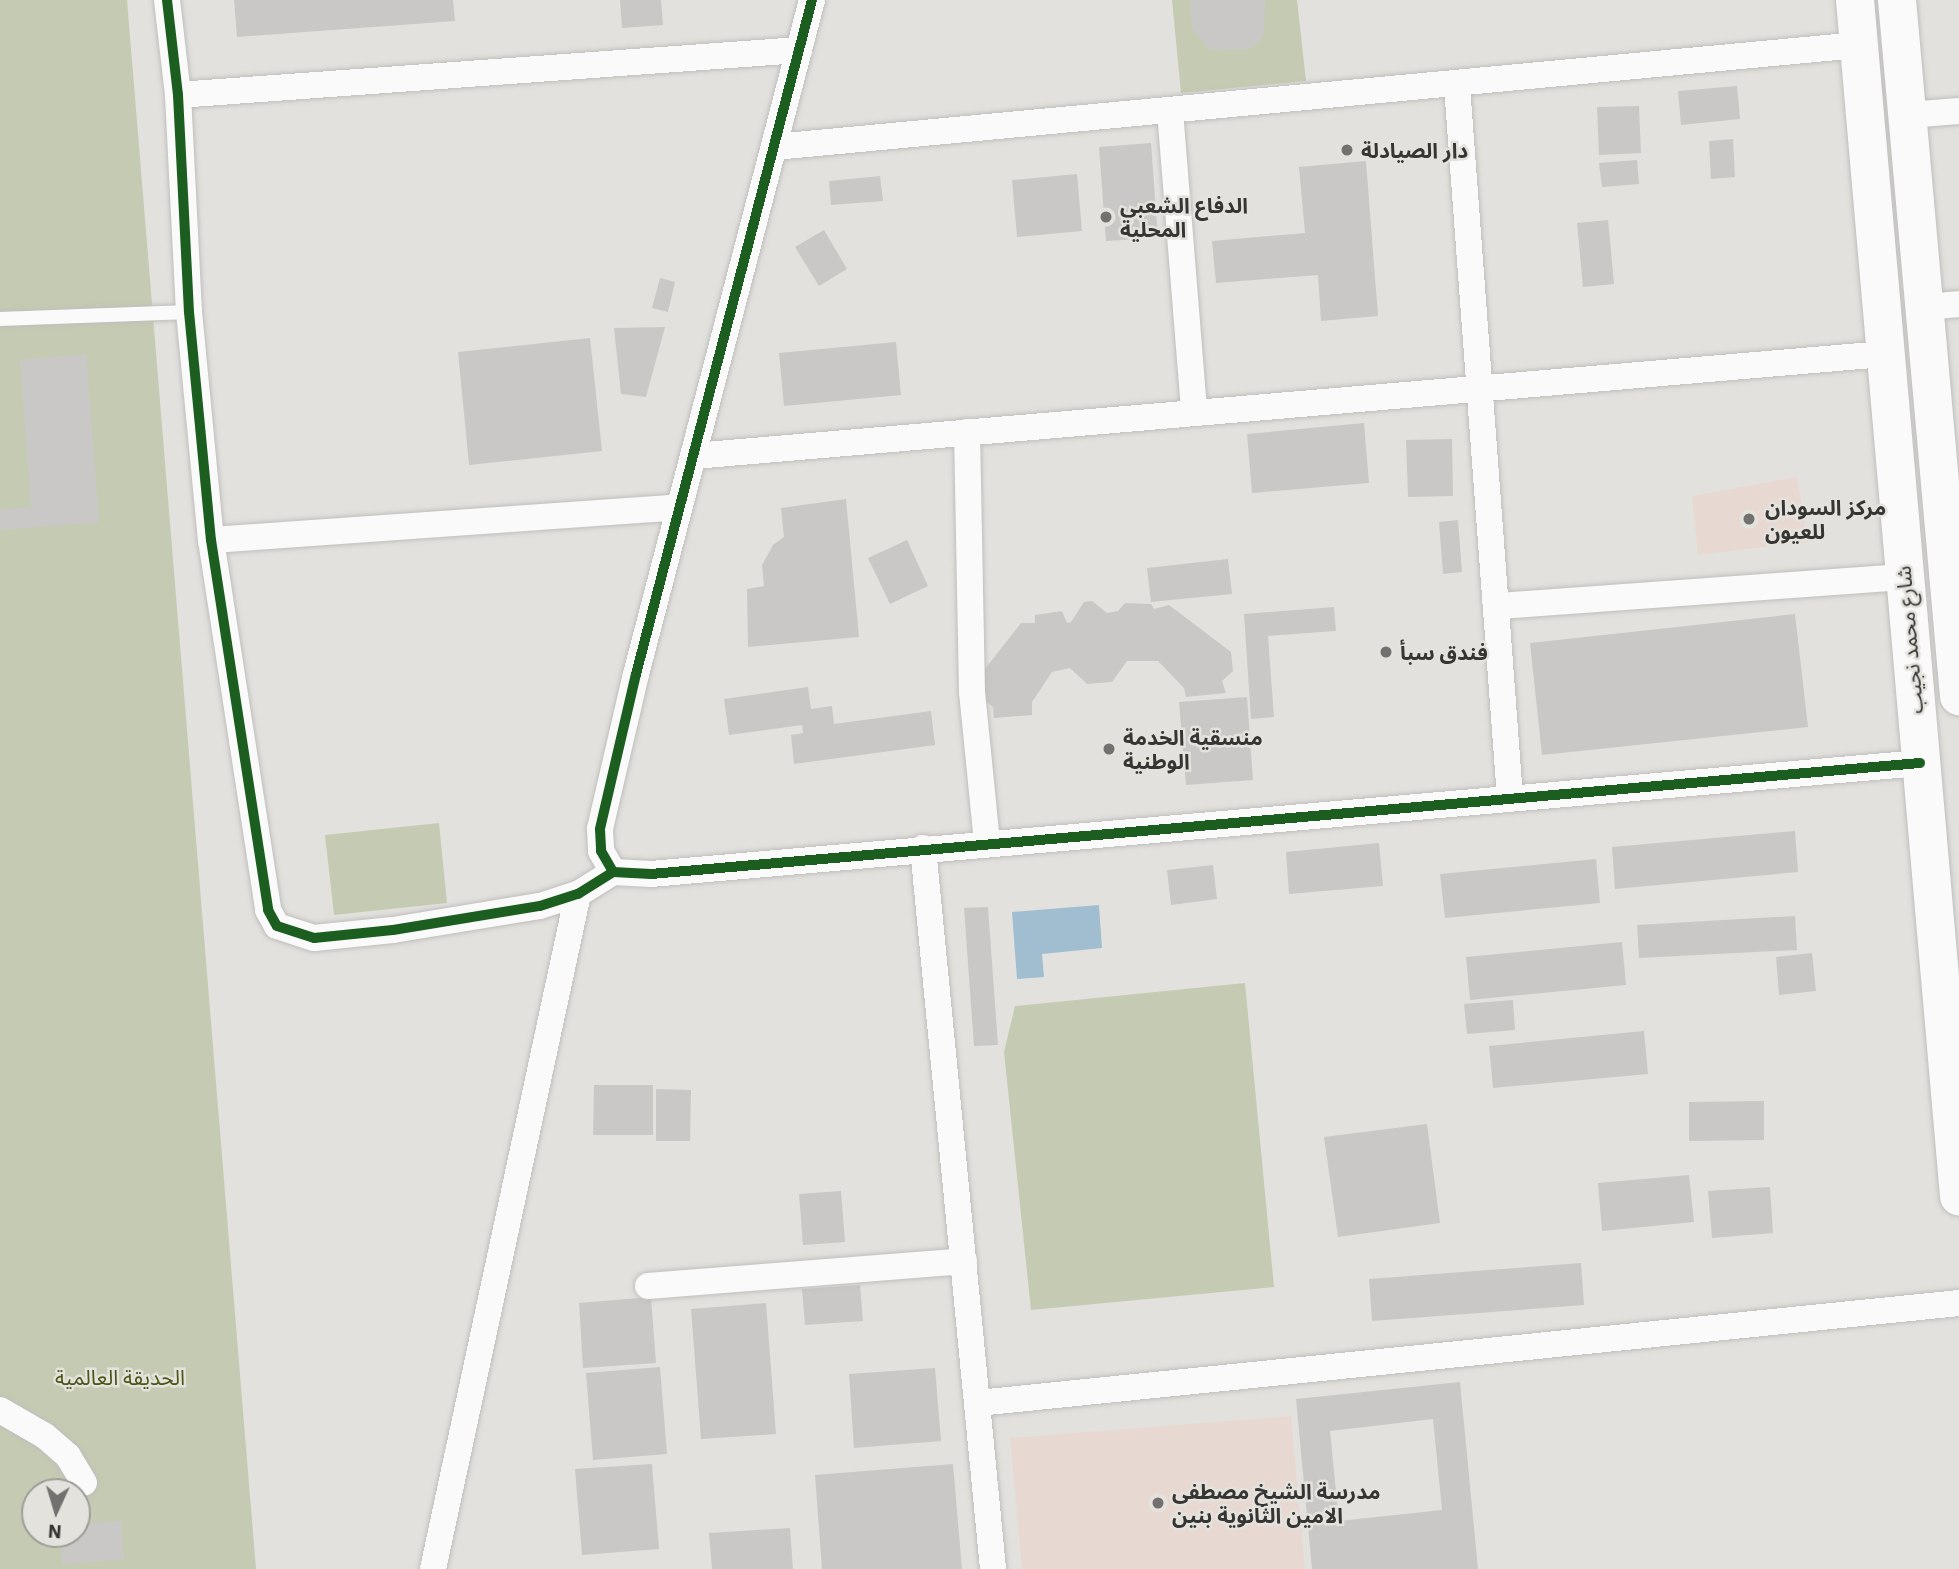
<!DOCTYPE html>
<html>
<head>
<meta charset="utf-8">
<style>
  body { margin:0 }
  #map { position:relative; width:1959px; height:1569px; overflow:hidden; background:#e3e1de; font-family:"IBM Plex Sans","Noto Sans Arabic",sans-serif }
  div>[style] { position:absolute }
  .education>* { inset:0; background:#e7d9d1 }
  .medical>* { inset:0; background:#e7d9d2 }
  .green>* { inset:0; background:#c5cbb2 }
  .water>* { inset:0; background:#a0becf }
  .building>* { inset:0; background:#cac8c6 }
  .roads { filter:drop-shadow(0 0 2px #bfbebc) drop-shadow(0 0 2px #bfbebc) }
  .lane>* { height:14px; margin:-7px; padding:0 7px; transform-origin:7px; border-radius:7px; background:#fbfafa }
  .street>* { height:26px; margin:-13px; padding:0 13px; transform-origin:13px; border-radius:13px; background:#fbfafa }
  .secondary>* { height:38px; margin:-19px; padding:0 19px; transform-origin:19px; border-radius:19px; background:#fbfafa }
  .cycleway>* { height:10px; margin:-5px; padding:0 5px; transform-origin:5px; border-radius:5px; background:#1b5e20 }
  .dots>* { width:19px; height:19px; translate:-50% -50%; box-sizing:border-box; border:4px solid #e4e2dd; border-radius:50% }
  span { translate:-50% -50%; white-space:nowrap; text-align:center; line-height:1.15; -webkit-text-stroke:5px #e4e2dd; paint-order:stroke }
  .poi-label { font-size:21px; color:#363534; font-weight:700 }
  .left { translate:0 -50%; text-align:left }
  .street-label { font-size:21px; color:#363534 }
  .park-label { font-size:21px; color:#4a5614 }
  .north { position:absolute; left:21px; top:1478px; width:70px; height:70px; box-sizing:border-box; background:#e4e2dd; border:2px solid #9e9d99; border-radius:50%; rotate:184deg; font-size:19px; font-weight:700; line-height:28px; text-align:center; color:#363534 }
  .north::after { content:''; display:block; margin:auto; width:24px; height:32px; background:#737170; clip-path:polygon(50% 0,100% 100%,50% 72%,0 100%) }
</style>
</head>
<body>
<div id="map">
  <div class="education">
    <div style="clip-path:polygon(1291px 1416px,1305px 1569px,1022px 1569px,1010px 1438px)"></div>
  </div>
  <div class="medical">
    <div style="clip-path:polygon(1797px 477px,1808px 542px,1698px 555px,1692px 496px)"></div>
  </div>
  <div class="green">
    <div style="clip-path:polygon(evenodd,0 0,127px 0,256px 1569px,0 1569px,0 0,35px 1492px,77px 1492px,77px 1534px,35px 1534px,35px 1492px)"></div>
    <div style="clip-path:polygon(1172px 0,1297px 0,1306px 81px,1181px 93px)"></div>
    <div style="clip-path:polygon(439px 823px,447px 903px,334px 915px,325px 835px)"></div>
    <div style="clip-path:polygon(1245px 983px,1274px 1287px,1031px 1310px,1004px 1052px,1015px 1006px)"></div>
  </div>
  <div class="water">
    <div style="clip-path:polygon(1099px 905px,1102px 948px,1042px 954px,1044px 977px,1017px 979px,1012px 912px)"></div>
  </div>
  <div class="building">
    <div style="clip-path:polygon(234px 0,453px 0,455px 21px,237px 37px)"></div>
    <div style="clip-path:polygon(620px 0,661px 0,663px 25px,622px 28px)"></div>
    <div style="clip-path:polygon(1190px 0,1265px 0,1263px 37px,1251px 49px,1210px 50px,1192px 28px)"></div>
    <div style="clip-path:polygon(1737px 86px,1740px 119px,1681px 125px,1678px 91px)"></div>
    <div style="clip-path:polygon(1639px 106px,1641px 153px,1599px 155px,1597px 107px)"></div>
    <div style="clip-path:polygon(1733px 139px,1735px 177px,1711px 179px,1709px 141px)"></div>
    <div style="clip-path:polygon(1151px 143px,1158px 238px,1106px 241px,1099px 147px)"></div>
    <div style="clip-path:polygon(1637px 160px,1639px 184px,1602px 187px,1599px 163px)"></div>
    <div style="clip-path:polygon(1366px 161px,1378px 316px,1321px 321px,1318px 275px,1216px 283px,1212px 241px,1305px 233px,1299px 167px)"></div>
    <div style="clip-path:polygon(1077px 174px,1082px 231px,1017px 237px,1012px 180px)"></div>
    <div style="clip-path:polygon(880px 176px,883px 201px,831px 205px,829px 181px)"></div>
    <div style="clip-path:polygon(1608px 220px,1614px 284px,1583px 287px,1577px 223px)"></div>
    <div style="clip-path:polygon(824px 230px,847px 269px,819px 286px,795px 247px)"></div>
    <div style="clip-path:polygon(660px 278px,675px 282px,668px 312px,652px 308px)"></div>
    <div style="clip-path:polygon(665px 327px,646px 397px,621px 394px,614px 328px)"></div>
    <div style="clip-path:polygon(590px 338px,602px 451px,469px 465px,458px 352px)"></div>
    <div style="clip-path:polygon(896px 342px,901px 395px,784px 406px,779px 353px)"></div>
    <div style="clip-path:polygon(86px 354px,99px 522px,0 530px,0 510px,31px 507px,20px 360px)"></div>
    <div style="clip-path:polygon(1364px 423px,1369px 483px,1252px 493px,1247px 434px)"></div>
    <div style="clip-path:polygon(1452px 439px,1453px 496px,1408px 497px,1406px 440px)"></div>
    <div style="clip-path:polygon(846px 499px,859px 637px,748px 647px,747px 589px,764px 586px,762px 565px,773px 545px,784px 537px,781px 508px)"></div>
    <div style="clip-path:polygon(1458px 520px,1462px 572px,1443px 574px,1439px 522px)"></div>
    <div style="clip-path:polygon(907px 540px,928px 586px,890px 604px,868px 558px)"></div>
    <div style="clip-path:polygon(1228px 559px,1232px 594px,1151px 602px,1147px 568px)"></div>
    <div style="clip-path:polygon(1092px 601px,1107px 613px,1118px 611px,1125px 603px,1151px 604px,1154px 609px,1169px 605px,1231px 652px,1233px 671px,1222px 681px,1226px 693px,1186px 697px,1184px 688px,1158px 661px,1127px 661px,1112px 682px,1087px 684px,1070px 668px,1052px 672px,1032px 702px,1032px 715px,994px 718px,993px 707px,978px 695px,974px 683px,1021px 623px,1035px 623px,1035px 615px,1062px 611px,1067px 623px,1071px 622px,1084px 602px)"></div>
    <div style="clip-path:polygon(1334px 607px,1336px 631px,1268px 636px,1274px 717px,1251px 719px,1244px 614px)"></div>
    <div style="clip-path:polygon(1795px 614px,1808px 727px,1542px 755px,1530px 643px)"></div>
    <div style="clip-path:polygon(808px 687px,811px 709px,832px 706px,834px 724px,931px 711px,935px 745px,794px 764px,791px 735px,803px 733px,802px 725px,729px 735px,724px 699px)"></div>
    <div style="clip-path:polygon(1247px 697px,1253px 780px,1186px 785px,1179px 702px)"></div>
    <div style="clip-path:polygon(1795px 831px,1798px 872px,1615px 889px,1612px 847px)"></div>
    <div style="clip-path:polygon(1379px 843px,1383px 886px,1289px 894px,1286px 852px)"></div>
    <div style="clip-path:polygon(1596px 859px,1600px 903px,1445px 918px,1440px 874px)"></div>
    <div style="clip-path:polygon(1213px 865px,1217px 899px,1171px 905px,1167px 870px)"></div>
    <div style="clip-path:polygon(988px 907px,998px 1045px,974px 1046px,964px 908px)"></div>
    <div style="clip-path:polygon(1795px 916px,1797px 950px,1639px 958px,1637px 925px)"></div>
    <div style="clip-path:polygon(1622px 942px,1626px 985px,1470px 1000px,1466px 957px)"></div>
    <div style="clip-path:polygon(1812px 953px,1816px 991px,1779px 995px,1776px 957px)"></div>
    <div style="clip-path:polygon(1513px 1000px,1515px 1030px,1467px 1034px,1464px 1004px)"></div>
    <div style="clip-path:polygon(1644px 1031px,1648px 1074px,1493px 1088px,1489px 1046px)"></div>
    <div style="clip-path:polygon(594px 1085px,653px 1085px,653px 1135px,593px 1135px)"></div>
    <div style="clip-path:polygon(656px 1089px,691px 1090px,690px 1141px,656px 1141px)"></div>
    <div style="clip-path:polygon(1764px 1101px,1764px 1140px,1689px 1141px,1689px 1102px)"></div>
    <div style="clip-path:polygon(1427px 1124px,1440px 1223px,1338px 1237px,1324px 1137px)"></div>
    <div style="clip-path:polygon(1689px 1175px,1694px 1222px,1602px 1231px,1598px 1183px)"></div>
    <div style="clip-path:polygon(1770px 1187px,1773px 1233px,1712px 1238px,1708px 1191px)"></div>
    <div style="clip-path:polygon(841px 1191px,845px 1242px,803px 1245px,799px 1194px)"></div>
    <div style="clip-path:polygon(1581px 1263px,1584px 1305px,1372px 1321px,1369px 1279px)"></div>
    <div style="clip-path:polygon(860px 1285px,863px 1321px,805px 1325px,802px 1289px)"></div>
    <div style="clip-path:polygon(651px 1297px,656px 1363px,583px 1368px,579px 1303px)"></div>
    <div style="clip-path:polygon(766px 1303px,776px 1434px,701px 1439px,691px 1309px)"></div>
    <div style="clip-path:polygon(660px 1367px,667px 1454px,593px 1460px,586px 1373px)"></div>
    <div style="clip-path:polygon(935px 1368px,941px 1441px,854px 1448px,849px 1374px)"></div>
    <div style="clip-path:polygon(evenodd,1460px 1382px,1478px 1569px,1312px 1569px,1296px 1399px,1460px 1382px,1433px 1419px,1442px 1510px,1339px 1521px,1330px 1431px,1433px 1419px)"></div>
    <div style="clip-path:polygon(652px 1464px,659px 1549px,582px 1555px,575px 1469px)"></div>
    <div style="clip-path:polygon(953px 1464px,962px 1569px,822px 1569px,815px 1475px)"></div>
    <div style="clip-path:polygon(121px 1521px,124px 1559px,62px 1564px,60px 1534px,77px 1534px,77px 1524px)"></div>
    <div style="clip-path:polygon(790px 1528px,793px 1569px,712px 1569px,709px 1533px)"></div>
  </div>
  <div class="roads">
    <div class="lane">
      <div style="left:0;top:319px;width:189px;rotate:-2.1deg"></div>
    </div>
    <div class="street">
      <div style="left:167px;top:0;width:96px;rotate:83.4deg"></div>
      <div style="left:178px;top:95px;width:217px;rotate:87.1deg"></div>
      <div style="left:189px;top:312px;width:229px;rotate:84.5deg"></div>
      <div style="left:211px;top:540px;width:374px;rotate:81.2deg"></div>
      <div style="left:268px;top:910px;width:18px;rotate:61deg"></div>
      <div style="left:277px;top:926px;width:39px;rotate:18deg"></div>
      <div style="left:314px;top:938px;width:79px;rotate:-5.8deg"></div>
      <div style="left:393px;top:930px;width:149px;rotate:-9.3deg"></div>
      <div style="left:540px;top:906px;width:40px;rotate:-18deg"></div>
      <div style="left:578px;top:894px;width:41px;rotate:-32.2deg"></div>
      <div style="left:812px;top:0;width:697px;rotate:104.63deg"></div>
      <div style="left:636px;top:674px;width:159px;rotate:103.1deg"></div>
      <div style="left:600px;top:829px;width:22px;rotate:87deg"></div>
      <div style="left:601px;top:851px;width:24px;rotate:60deg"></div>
      <div style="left:613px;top:872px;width:38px;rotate:3deg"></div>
      <div style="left:651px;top:874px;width:1274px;rotate:-5deg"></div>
      <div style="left:1457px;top:86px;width:713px;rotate:85.74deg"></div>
      <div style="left:178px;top:95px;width:623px;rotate:-4.14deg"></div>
      <div style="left:1170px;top:111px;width:302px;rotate:85.4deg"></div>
      <div style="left:1908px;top:115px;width:51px;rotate:-4.5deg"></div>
      <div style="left:775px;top:147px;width:1089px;rotate:-5.38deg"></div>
      <div style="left:1925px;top:307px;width:34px;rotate:-5deg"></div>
      <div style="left:967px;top:432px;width:260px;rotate:88.9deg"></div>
      <div style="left:972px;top:692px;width:151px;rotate:84.3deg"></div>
      <div style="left:694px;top:456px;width:1193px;rotate:-4.9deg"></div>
      <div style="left:211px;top:540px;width:469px;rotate:-4deg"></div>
      <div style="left:1498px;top:606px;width:407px;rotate:-4.1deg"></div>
      <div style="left:923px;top:848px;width:724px;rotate:84.45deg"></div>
      <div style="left:648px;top:1286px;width:317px;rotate:-4.5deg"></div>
      <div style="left:978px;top:1403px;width:986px;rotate:-5.82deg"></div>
      <div style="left:0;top:1410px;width:52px;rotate:30deg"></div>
      <div style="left:45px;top:1436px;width:30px;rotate:41deg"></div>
      <div style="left:68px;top:1456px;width:31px;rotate:59deg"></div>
      <div style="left:433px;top:1569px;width:690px;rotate:-77.88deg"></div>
    </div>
    <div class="secondary">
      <div style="left:1855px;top:0;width:1201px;rotate:85.03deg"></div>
      <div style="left:1897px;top:0;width:699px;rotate:84.91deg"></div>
    </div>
  </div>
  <div class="cycleway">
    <div style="left:167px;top:0;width:96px;rotate:83.4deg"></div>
    <div style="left:178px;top:95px;width:217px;rotate:87.1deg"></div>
    <div style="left:189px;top:312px;width:229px;rotate:84.5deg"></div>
    <div style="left:211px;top:540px;width:374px;rotate:81.2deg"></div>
    <div style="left:268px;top:910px;width:18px;rotate:61deg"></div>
    <div style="left:277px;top:926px;width:39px;rotate:18deg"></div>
    <div style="left:314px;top:938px;width:79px;rotate:-5.8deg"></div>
    <div style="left:393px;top:930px;width:149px;rotate:-9.3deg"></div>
    <div style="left:540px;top:906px;width:40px;rotate:-18deg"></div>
    <div style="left:578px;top:894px;width:41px;rotate:-32.2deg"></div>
    <div style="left:812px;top:0;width:697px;rotate:104.63deg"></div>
    <div style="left:636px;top:674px;width:159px;rotate:103.1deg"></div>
    <div style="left:600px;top:829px;width:22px;rotate:87deg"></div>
    <div style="left:601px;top:851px;width:24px;rotate:60deg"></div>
    <div style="left:613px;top:872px;width:38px;rotate:3deg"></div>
    <div style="left:651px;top:874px;width:1274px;rotate:-5deg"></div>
  </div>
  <div class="dots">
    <div style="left:1347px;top:150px;background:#737170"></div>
    <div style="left:1106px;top:217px;background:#737170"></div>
    <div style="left:1749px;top:519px;background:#737170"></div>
    <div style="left:1386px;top:652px;background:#737170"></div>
    <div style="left:1109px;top:749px;background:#737170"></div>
    <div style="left:1158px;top:1503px;background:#737170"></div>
  </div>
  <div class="poi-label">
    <span class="left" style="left:1361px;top:150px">دار الصيادلة</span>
    <span class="left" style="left:1120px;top:217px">الدفاع الشعبي<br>المحلية</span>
    <span class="left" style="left:1765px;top:519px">مركز السودان<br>للعيون</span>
    <span class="left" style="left:1400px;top:652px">فندق سبأ</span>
    <span class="left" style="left:1123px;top:749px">منسقية الخدمة<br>الوطنية</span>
    <span class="left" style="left:1172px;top:1503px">مدرسة الشيخ مصطفى<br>الامين الثانوية بنين</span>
  </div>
  <div class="street-label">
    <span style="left:1909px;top:640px;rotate:-95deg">شارع محمد نجيب</span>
  </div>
  <div class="park-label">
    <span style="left:120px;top:1377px">الحديقة العالمية</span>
  </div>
  <div class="north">N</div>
</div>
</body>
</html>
